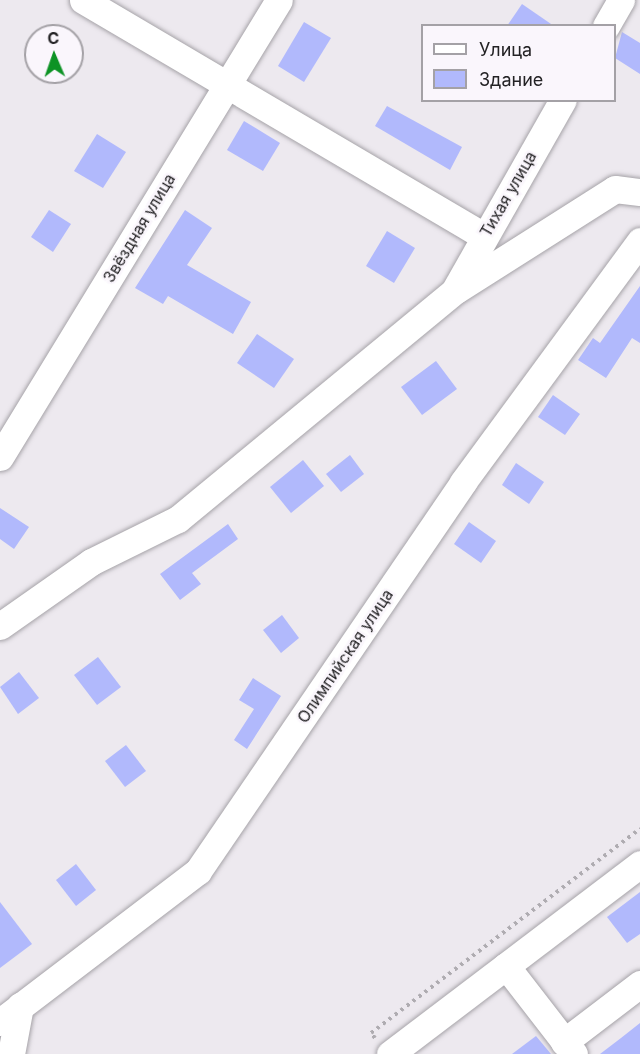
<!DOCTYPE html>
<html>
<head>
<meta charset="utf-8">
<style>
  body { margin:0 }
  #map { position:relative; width:640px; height:1054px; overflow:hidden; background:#ede9ef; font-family:Inter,sans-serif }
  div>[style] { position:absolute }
  .building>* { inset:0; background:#b1b9fc }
  .path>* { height:4px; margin-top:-2px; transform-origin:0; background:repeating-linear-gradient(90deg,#afacb1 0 3px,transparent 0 7.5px) }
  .roads { filter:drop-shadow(0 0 2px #a6a3a8) drop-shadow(0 0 2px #a6a3a8) }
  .minor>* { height:27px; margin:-13.5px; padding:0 13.5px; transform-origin:13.5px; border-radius:13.5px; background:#fff }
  span { translate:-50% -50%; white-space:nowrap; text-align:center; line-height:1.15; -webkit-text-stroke:5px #faf6fc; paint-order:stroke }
  .street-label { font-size:16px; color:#232224 }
  .legend { position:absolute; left:421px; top:24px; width:195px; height:78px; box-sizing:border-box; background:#faf6fc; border:2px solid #a4a1a6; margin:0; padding:8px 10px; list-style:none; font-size:18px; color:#232224 }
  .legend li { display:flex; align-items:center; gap:12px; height:30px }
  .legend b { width:30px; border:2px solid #a4a1a6 }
  .north { position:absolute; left:24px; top:24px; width:60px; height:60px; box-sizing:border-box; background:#faf6fc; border:2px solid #a4a1a6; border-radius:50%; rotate:358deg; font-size:16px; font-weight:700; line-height:24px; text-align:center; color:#232224 }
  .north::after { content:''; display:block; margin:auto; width:21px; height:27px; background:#0d9325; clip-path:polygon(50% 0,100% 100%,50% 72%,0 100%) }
</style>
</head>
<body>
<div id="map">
  <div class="building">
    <div style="clip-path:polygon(522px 4px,554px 26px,507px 26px)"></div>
    <div style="clip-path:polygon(304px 22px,331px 38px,304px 82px,278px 66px)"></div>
    <div style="clip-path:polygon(622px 32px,640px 43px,640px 74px,615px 58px)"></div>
    <div style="clip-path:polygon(387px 106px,462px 147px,450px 170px,375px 126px)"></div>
    <div style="clip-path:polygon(244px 121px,280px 143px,263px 171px,227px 150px)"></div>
    <div style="clip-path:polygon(97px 134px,126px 152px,103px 188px,74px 171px)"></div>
    <div style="clip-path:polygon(49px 210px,71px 224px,53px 252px,31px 237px)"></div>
    <div style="clip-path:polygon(185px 210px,212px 228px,187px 265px,251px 302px,233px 334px,168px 296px,163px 304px,135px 288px)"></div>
    <div style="clip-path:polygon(387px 231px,415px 248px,394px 283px,366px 266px)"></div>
    <div style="clip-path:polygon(640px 286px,640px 343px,632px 338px,606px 378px,578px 360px,593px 338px,600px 343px)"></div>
    <div style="clip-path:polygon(257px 334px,294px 359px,274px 388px,237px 363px)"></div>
    <div style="clip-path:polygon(436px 361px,457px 389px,422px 415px,401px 387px)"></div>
    <div style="clip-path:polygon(553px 395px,580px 414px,565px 435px,538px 417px)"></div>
    <div style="clip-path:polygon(350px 455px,364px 474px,341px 492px,326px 474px)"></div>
    <div style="clip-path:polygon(303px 460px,324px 486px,291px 513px,270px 487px)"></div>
    <div style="clip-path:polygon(516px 463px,544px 482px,529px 504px,502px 485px)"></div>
    <div style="clip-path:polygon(0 508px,29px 527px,14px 549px,0 539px)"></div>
    <div style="clip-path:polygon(469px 522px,496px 541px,481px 563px,454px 544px)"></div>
    <div style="clip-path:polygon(228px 524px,238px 539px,192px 573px,201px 584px,180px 600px,160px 574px)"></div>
    <div style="clip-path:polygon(282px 615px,299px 638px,281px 653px,263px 630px)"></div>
    <div style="clip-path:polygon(98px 657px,121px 687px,97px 705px,74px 675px)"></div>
    <div style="clip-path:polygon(19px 672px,39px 698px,18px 714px,0 687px)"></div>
    <div style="clip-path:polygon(253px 678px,281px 696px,247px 749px,234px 740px,254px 709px,239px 700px)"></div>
    <div style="clip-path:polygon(126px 745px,146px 771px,125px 787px,105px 761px)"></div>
    <div style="clip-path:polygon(76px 864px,96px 890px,76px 906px,56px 880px)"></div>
    <div style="clip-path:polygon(640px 892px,640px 934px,627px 943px,607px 917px)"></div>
    <div style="clip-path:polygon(0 902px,32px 944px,0 968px)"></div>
    <div style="clip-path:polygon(640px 1023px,640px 1054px,600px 1054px,621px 1038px)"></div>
    <div style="clip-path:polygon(536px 1036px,551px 1054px,512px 1054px)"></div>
  </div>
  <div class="path">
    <div style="left:375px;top:1038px;width:6px;rotate:-129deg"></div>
    <div style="left:371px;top:1033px;width:338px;rotate:-37.2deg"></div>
  </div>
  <div class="roads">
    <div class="minor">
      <div style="left:83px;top:0;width:464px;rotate:30.5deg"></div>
      <div style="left:606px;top:26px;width:30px;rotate:-60deg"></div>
      <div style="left:456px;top:288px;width:216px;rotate:-60.4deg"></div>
      <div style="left:0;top:457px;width:535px;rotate:-58.6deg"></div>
      <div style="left:0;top:626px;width:111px;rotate:-35.1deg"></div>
      <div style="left:91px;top:562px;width:97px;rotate:-26.3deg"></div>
      <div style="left:178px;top:519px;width:360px;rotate:-39.5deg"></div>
      <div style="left:456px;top:290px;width:188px;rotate:-32.4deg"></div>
      <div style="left:615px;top:189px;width:25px;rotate:7deg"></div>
      <div style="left:506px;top:966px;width:111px;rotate:52.3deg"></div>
      <div style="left:0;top:1022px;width:249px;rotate:-37.3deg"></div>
      <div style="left:198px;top:871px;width:471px;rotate:-55.7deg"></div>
      <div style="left:463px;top:482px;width:299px;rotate:-53.7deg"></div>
      <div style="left:564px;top:1042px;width:96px;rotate:-37.3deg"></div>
      <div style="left:11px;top:1054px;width:49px;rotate:-79.4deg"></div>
      <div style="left:390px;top:1054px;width:314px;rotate:-37.2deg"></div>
    </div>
  </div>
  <div class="street-label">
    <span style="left:508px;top:194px;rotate:-60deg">Тихая улица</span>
    <span style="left:139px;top:228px;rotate:-59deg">Звёздная улица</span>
    <span style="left:345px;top:656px;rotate:-56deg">Олимпийская улица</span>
  </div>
  <ul class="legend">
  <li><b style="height:8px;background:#fff"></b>Улица</li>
  <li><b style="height:16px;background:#b1b9fc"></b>Здание</li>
  </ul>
  <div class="north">С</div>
</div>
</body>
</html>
